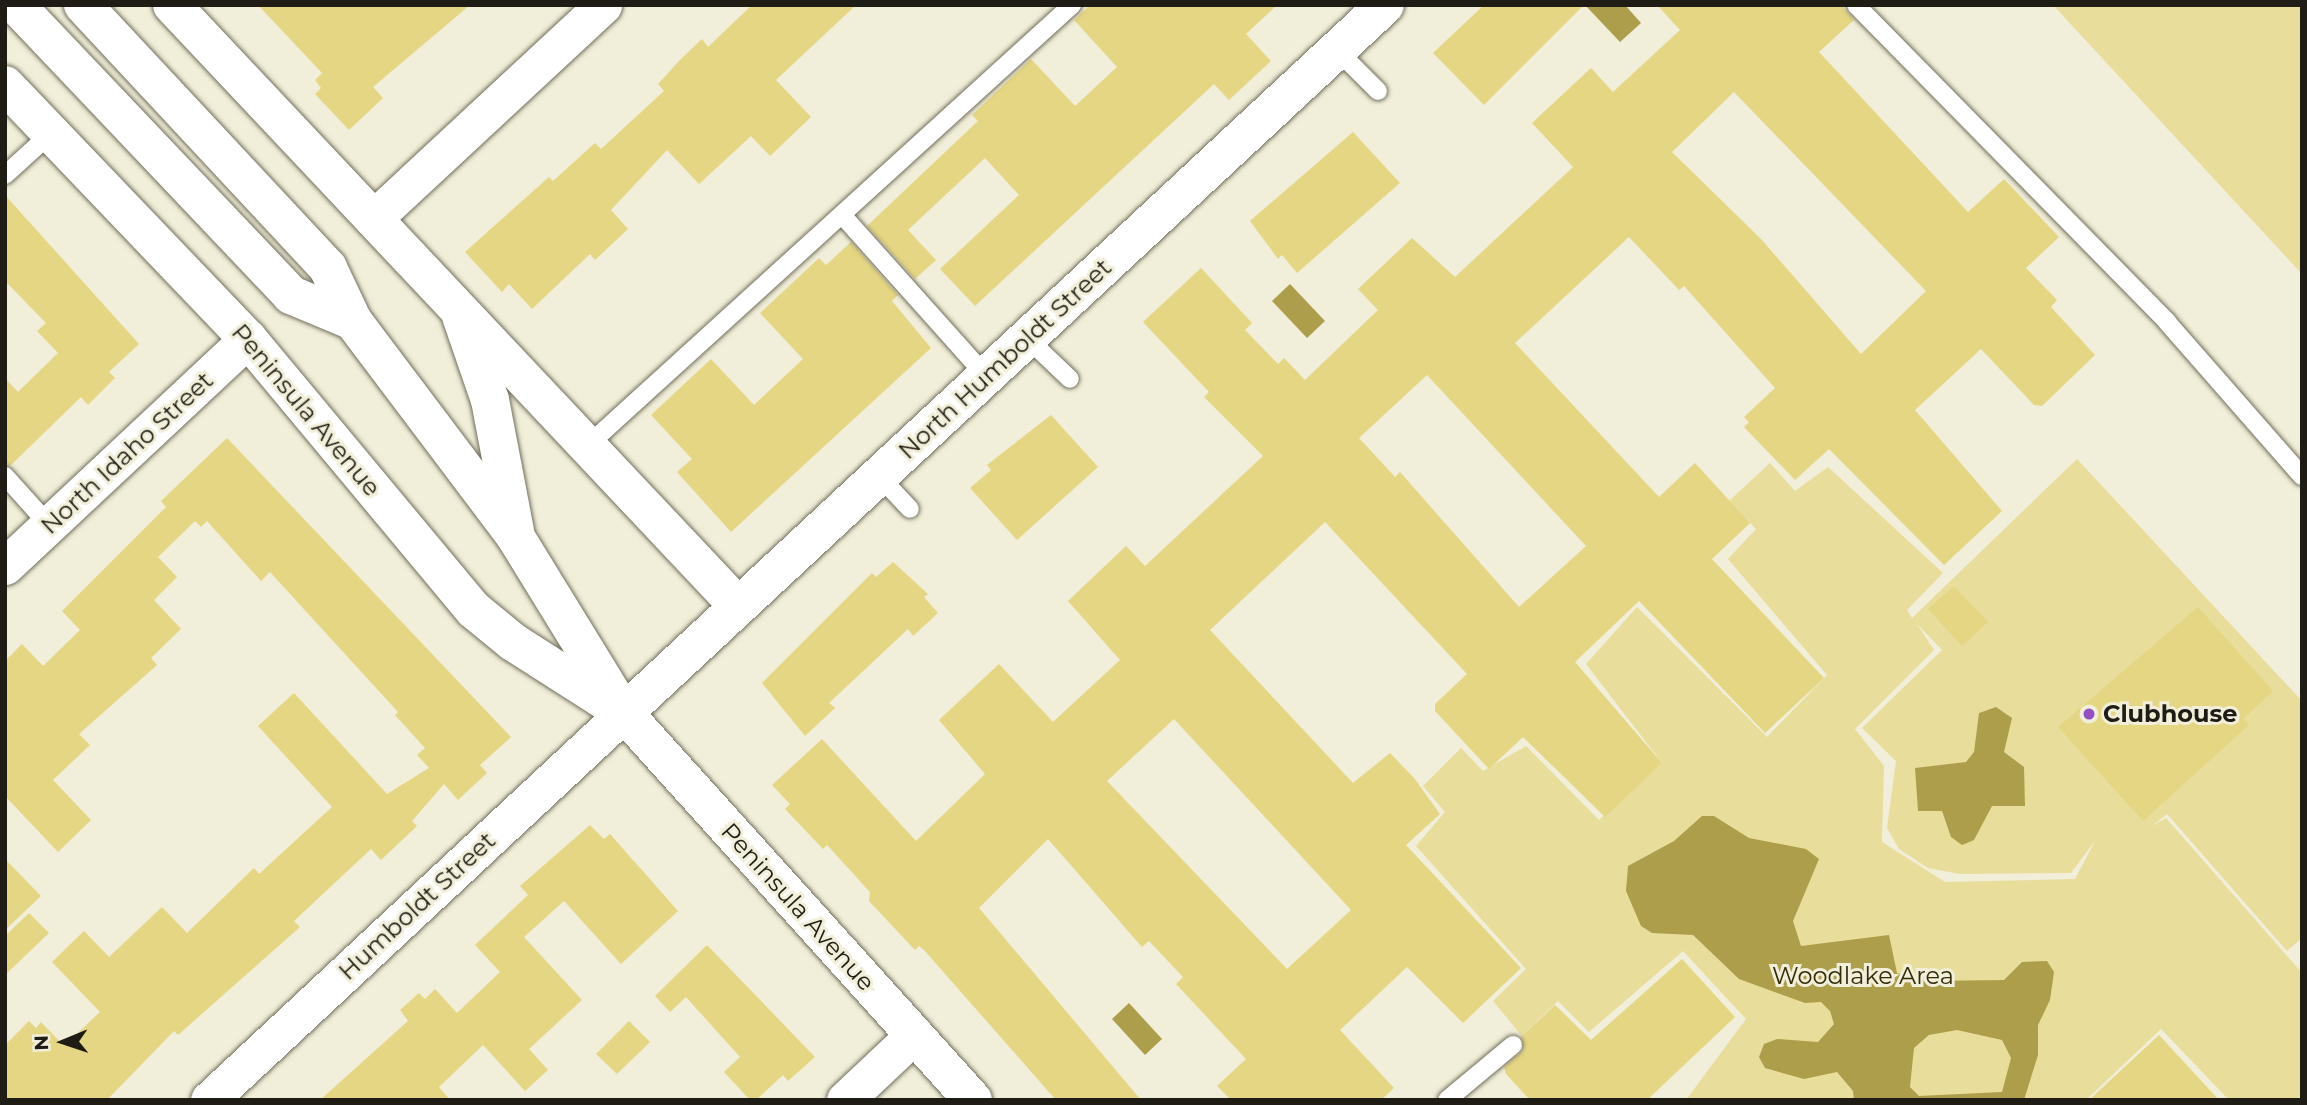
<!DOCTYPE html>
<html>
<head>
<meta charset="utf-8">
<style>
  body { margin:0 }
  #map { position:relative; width:2307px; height:1105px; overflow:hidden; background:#f1eed9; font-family:Montserrat,sans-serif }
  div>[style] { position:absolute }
  .green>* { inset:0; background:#e9dd9b }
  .water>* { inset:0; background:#ad9e4b }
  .building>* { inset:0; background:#e5d683 }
  .roads { filter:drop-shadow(0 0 2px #716e5c) drop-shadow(0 0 2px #716e5c) }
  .service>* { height:18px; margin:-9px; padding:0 9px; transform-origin:9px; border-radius:9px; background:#fff }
  .minor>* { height:37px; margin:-18.5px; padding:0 18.5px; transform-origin:18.5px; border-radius:18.5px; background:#fff }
  .tertiary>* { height:38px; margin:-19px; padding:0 19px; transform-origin:19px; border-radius:19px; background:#fff }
  .secondary>* { height:38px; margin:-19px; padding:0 19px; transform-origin:19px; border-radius:19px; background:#fff }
  .dots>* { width:19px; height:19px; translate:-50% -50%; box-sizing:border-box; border:4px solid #f1eed9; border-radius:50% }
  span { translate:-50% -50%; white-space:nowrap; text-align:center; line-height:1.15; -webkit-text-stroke:6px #f1eed9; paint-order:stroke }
  .street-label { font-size:24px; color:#1e1c15 }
  .poi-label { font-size:24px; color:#1e1c15; font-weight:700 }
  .left { translate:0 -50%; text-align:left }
  .park-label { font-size:24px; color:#332c07 }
  .frame { position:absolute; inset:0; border:7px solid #1e1c15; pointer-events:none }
  .north { position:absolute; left:28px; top:1007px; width:70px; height:70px; -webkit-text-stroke:5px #f1eed9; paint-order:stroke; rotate:268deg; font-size:19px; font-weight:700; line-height:28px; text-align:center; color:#1e1c15 }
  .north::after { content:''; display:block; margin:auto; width:24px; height:32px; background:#1e1c15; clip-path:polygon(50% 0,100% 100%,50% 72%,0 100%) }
</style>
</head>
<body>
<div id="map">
  <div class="green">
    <div style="clip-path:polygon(2053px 5px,2302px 5px,2302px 274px)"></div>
    <div style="clip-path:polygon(evenodd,2077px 459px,2302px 701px,2302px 938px,2287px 951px,2167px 814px,2152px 826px,2166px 818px,2302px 973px,2302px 1100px,2229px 1100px,2161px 1029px,2086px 1100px,1686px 1100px,1746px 1019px,1683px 951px,1589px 1032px,1558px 1001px,1522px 1036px,1493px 1001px,1526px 969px,1416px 846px,1445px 812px,1423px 786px,1461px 748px,1483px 771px,1526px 746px,1599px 820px,1662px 763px,1586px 664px,1637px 607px,1767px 737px,1827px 675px,1728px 559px,1756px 529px,1729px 501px,1770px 463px,1795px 491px,1828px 467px,1943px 573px,1907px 610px,1912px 618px,2077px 459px,1917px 624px,1942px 650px,1862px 728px,1896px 761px,1887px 828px,1899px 849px,1928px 868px,1960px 874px,2071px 873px,2095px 841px,2075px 879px,1945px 882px,1882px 842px,1884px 766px,1855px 729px,1934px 650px,1917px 624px)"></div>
  </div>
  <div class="water">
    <div style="clip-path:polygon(1585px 5px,1625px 5px,1641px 23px,1620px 42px)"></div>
    <div style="clip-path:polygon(1290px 284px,1325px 321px,1307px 338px,1272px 301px)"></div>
    <div style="clip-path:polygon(1996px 707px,2012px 718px,2004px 752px,2024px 767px,2025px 806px,1992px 806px,1974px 840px,1962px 845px,1951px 837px,1942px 811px,1918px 811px,1915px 768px,1966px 762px,1974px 752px,1979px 713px)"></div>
    <div style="clip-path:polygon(evenodd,1702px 816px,1714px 816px,1749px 838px,1806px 849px,1819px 859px,1793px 921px,1801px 946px,1889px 935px,1897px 973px,1923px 981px,2004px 980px,2022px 962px,2047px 961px,2054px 972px,2050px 1000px,2038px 1025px,2038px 1055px,2024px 1100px,1854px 1100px,1853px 1091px,1837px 1072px,1804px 1079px,1765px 1068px,1759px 1057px,1764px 1044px,1777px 1039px,1818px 1042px,1834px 1024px,1830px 1011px,1821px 1002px,1805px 1003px,1739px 979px,1693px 935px,1652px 933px,1641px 926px,1626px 891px,1628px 866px,1674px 841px,1702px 816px,1957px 1030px,2002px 1040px,2011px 1058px,2002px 1092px,1919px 1096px,1910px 1087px,1914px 1048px,1929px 1035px,1957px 1030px)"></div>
    <div style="clip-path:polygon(1129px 1003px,1162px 1039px,1145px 1055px,1112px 1019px)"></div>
  </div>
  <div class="building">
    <div style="clip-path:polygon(258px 5px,470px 5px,373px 87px,383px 98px,349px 130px,315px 94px,321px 88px,315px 80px,322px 73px)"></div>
    <div style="clip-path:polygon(752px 5px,856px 5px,776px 80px,811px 117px,770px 156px,751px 136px,699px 184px,667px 150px,611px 210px,628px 229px,595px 260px,590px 254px,532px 309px,509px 284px,502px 292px,465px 252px,549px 177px,553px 181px,595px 143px,601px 149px,664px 91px,658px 84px,680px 60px,702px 39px,708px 47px)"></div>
    <div style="clip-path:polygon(1090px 5px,1277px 5px,1246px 34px,1271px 61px,1229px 100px,1214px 84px,975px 306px,940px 269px,1019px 195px,985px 158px,908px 230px,936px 260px,915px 279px,867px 226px,978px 121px,972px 115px,1031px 59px,1075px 106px,1117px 67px,1074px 20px)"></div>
    <div style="clip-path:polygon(1484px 5px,1584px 5px,1484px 105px,1433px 53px)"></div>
    <div style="clip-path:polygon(evenodd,1657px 5px,1841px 5px,1854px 20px,1819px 52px,1968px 212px,2004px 179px,2059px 237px,2026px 268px,2057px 300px,2051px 307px,2095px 355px,2042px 406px,2034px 405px,1981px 349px,1915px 410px,2002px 511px,1944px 565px,1829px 449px,1795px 480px,1744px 427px,1749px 422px,1744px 417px,1775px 388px,1684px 286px,1679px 290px,1629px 237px,1515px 343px,1659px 497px,1695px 463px,1750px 523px,1712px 559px,1824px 678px,1765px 733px,1639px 601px,1575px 662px,1662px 763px,1605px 817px,1523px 737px,1489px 769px,1435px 711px,1435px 704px,1467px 674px,1325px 522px,1210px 630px,1353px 783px,1390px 753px,1414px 778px,1440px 814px,1406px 845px,1521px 968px,1463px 1023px,1407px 967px,1340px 1030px,1394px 1088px,1381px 1100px,1231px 1100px,1217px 1086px,1246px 1059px,1176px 984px,1183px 977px,1149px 941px,1142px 947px,1048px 839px,979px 908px,1141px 1100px,1056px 1100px,924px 950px,919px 946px,915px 950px,869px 901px,870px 892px,827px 845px,823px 849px,785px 809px,790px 804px,772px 785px,822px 739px,916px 841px,985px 774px,939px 720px,999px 664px,1053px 722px,1120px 660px,1068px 601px,1126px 546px,1145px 566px,1263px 456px,1204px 397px,1209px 392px,1143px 322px,1201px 268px,1252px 323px,1245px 330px,1278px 364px,1284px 358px,1305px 380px,1378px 310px,1358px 289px,1412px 238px,1455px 277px,1573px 167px,1532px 123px,1591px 68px,1613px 92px,1680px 30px,1657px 5px,1734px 92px,1926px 291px,1861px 354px,1761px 239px,1672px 152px,1734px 92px,1657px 5px,1427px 375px,1586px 546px,1519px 607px,1400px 472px,1395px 477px,1359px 438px,1427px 375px,1657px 5px,1174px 719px,1351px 910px,1287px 969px,1107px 781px,1174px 719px)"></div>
    <div style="clip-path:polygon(1353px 132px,1400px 183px,1297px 273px,1282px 255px,1278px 259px,1250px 221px)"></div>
    <div style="clip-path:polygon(5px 195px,139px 344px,109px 372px,115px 378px,88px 405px,81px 397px,10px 466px,5px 465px,5px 378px,18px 392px,58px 353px,37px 331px,46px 323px,5px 281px)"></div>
    <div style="clip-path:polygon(851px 242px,898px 295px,892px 301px,931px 348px,731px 532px,677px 472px,692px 459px,651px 415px,711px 359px,754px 405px,803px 359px,760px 313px,819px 258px,826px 265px)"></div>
    <div style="clip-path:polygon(1051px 415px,1098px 467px,1017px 540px,970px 488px,991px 470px,987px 465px)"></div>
    <div style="clip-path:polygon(227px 438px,511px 737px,480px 765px,487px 773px,458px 800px,444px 784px,412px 821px,417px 826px,381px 860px,371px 849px,294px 921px,300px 927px,178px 1035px,174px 1031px,107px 1100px,5px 1100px,5px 1045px,29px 1021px,36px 1028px,41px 1022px,64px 1046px,100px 1012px,52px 962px,84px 931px,109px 957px,162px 907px,187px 933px,254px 868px,259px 874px,332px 807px,258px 726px,294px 693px,387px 794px,429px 768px,417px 755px,425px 748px,395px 715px,398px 712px,270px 572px,261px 581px,207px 521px,201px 527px,195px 521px,158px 557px,177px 577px,154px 600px,181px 629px,151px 658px,157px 665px,79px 734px,90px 745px,53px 780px,91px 820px,58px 852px,5px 796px,5px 661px,22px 644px,43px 666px,80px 630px,62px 611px,166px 507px,161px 501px)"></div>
    <div style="clip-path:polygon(893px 562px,928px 594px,924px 597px,938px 613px,913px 636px,908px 629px,829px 703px,835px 708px,805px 736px,762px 683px,872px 573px,876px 577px)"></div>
    <div style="clip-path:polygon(1954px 586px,1988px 622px,1962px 646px,1928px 609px)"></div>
    <div style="clip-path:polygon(2198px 607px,2273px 691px,2243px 719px,2249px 725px,2143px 821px,2058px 727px)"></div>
    <div style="clip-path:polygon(590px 825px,604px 839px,610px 834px,678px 911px,621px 964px,564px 901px,524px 937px,582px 1000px,529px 1049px,548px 1070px,525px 1091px,483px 1045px,439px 1087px,450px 1100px,320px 1100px,408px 1021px,400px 1010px,419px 993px,425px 999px,435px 989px,457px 1013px,500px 972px,475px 945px,528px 895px,520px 886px)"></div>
    <div style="clip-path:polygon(5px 859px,41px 896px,5px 930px)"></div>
    <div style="clip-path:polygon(29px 913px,49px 933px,5px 975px,5px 936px)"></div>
    <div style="clip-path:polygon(707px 945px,815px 1057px,788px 1081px,783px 1075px,756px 1100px,750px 1100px,724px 1072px,740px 1057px,686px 997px,670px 1012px,655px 996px)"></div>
    <div style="clip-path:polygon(1682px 959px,1735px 1017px,1647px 1100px,1530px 1100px,1506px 1074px,1504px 1067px,1523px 1050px,1521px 1037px,1555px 1005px,1591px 1040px)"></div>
    <div style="clip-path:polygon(629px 1021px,650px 1042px,617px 1074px,596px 1054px)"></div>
    <div style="clip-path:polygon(2159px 1035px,2219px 1100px,2089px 1100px)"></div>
  </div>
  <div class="roads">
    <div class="service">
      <div style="left:1856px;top:5px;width:444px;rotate:45.5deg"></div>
      <div style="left:2167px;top:322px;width:205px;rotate:48.8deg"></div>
      <div style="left:1337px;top:50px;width:58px;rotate:45deg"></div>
      <div style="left:5px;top:175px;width:59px;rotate:-42.3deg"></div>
      <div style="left:843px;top:216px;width:215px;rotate:48.2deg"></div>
      <div style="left:1027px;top:338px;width:59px;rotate:43.6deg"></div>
      <div style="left:587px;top:446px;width:656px;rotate:-42.28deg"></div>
      <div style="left:5px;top:476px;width:66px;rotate:48.1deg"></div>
      <div style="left:879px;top:476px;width:45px;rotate:46.8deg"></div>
      <div style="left:1447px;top:1100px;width:86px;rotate:-39.8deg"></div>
    </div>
    <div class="minor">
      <div style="left:373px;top:219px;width:314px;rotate:-42.9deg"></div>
      <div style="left:5px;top:566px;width:333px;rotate:-43.1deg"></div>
      <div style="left:209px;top:1100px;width:567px;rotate:-43deg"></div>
      <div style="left:845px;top:1100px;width:93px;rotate:-43.3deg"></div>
    </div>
    <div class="tertiary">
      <div style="left:172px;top:5px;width:826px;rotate:46.72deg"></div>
      <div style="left:5px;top:85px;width:352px;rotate:46.3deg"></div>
      <div style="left:248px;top:339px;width:353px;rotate:50.2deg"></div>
      <div style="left:474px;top:610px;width:50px;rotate:39.4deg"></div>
      <div style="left:513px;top:642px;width:132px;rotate:32.6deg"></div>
      <div style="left:624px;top:713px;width:1039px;rotate:-42.93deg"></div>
    </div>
    <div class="secondary">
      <div style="left:16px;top:5px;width:400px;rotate:46.5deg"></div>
      <div style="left:291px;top:295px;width:67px;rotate:22.8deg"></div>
      <div style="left:83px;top:5px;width:359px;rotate:47deg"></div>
      <div style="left:328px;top:268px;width:59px;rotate:64.7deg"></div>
      <div style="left:353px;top:321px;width:269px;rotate:53deg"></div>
      <div style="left:515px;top:536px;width:208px;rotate:58.4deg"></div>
      <div style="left:624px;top:713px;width:521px;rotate:47.96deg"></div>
      <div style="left:461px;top:316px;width:89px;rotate:71deg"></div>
      <div style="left:490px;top:400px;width:133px;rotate:79.2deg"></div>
    </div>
  </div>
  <div class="dots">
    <div style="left:2089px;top:714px;background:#944fc3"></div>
  </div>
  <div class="street-label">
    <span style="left:1005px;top:359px;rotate:-43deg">North Humboldt Street</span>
    <span style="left:306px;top:410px;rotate:50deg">Peninsula Avenue</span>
    <span style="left:127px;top:453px;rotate:-43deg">North Idaho Street</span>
    <span style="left:417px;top:906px;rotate:-43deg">Humboldt Street</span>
    <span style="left:798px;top:907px;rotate:48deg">Peninsula Avenue</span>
  </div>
  <div class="poi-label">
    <span class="left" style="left:2103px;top:714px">Clubhouse</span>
  </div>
  <div class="park-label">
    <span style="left:1863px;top:976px">Woodlake Area</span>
  </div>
  <div class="frame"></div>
  <div class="north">N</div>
</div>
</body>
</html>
